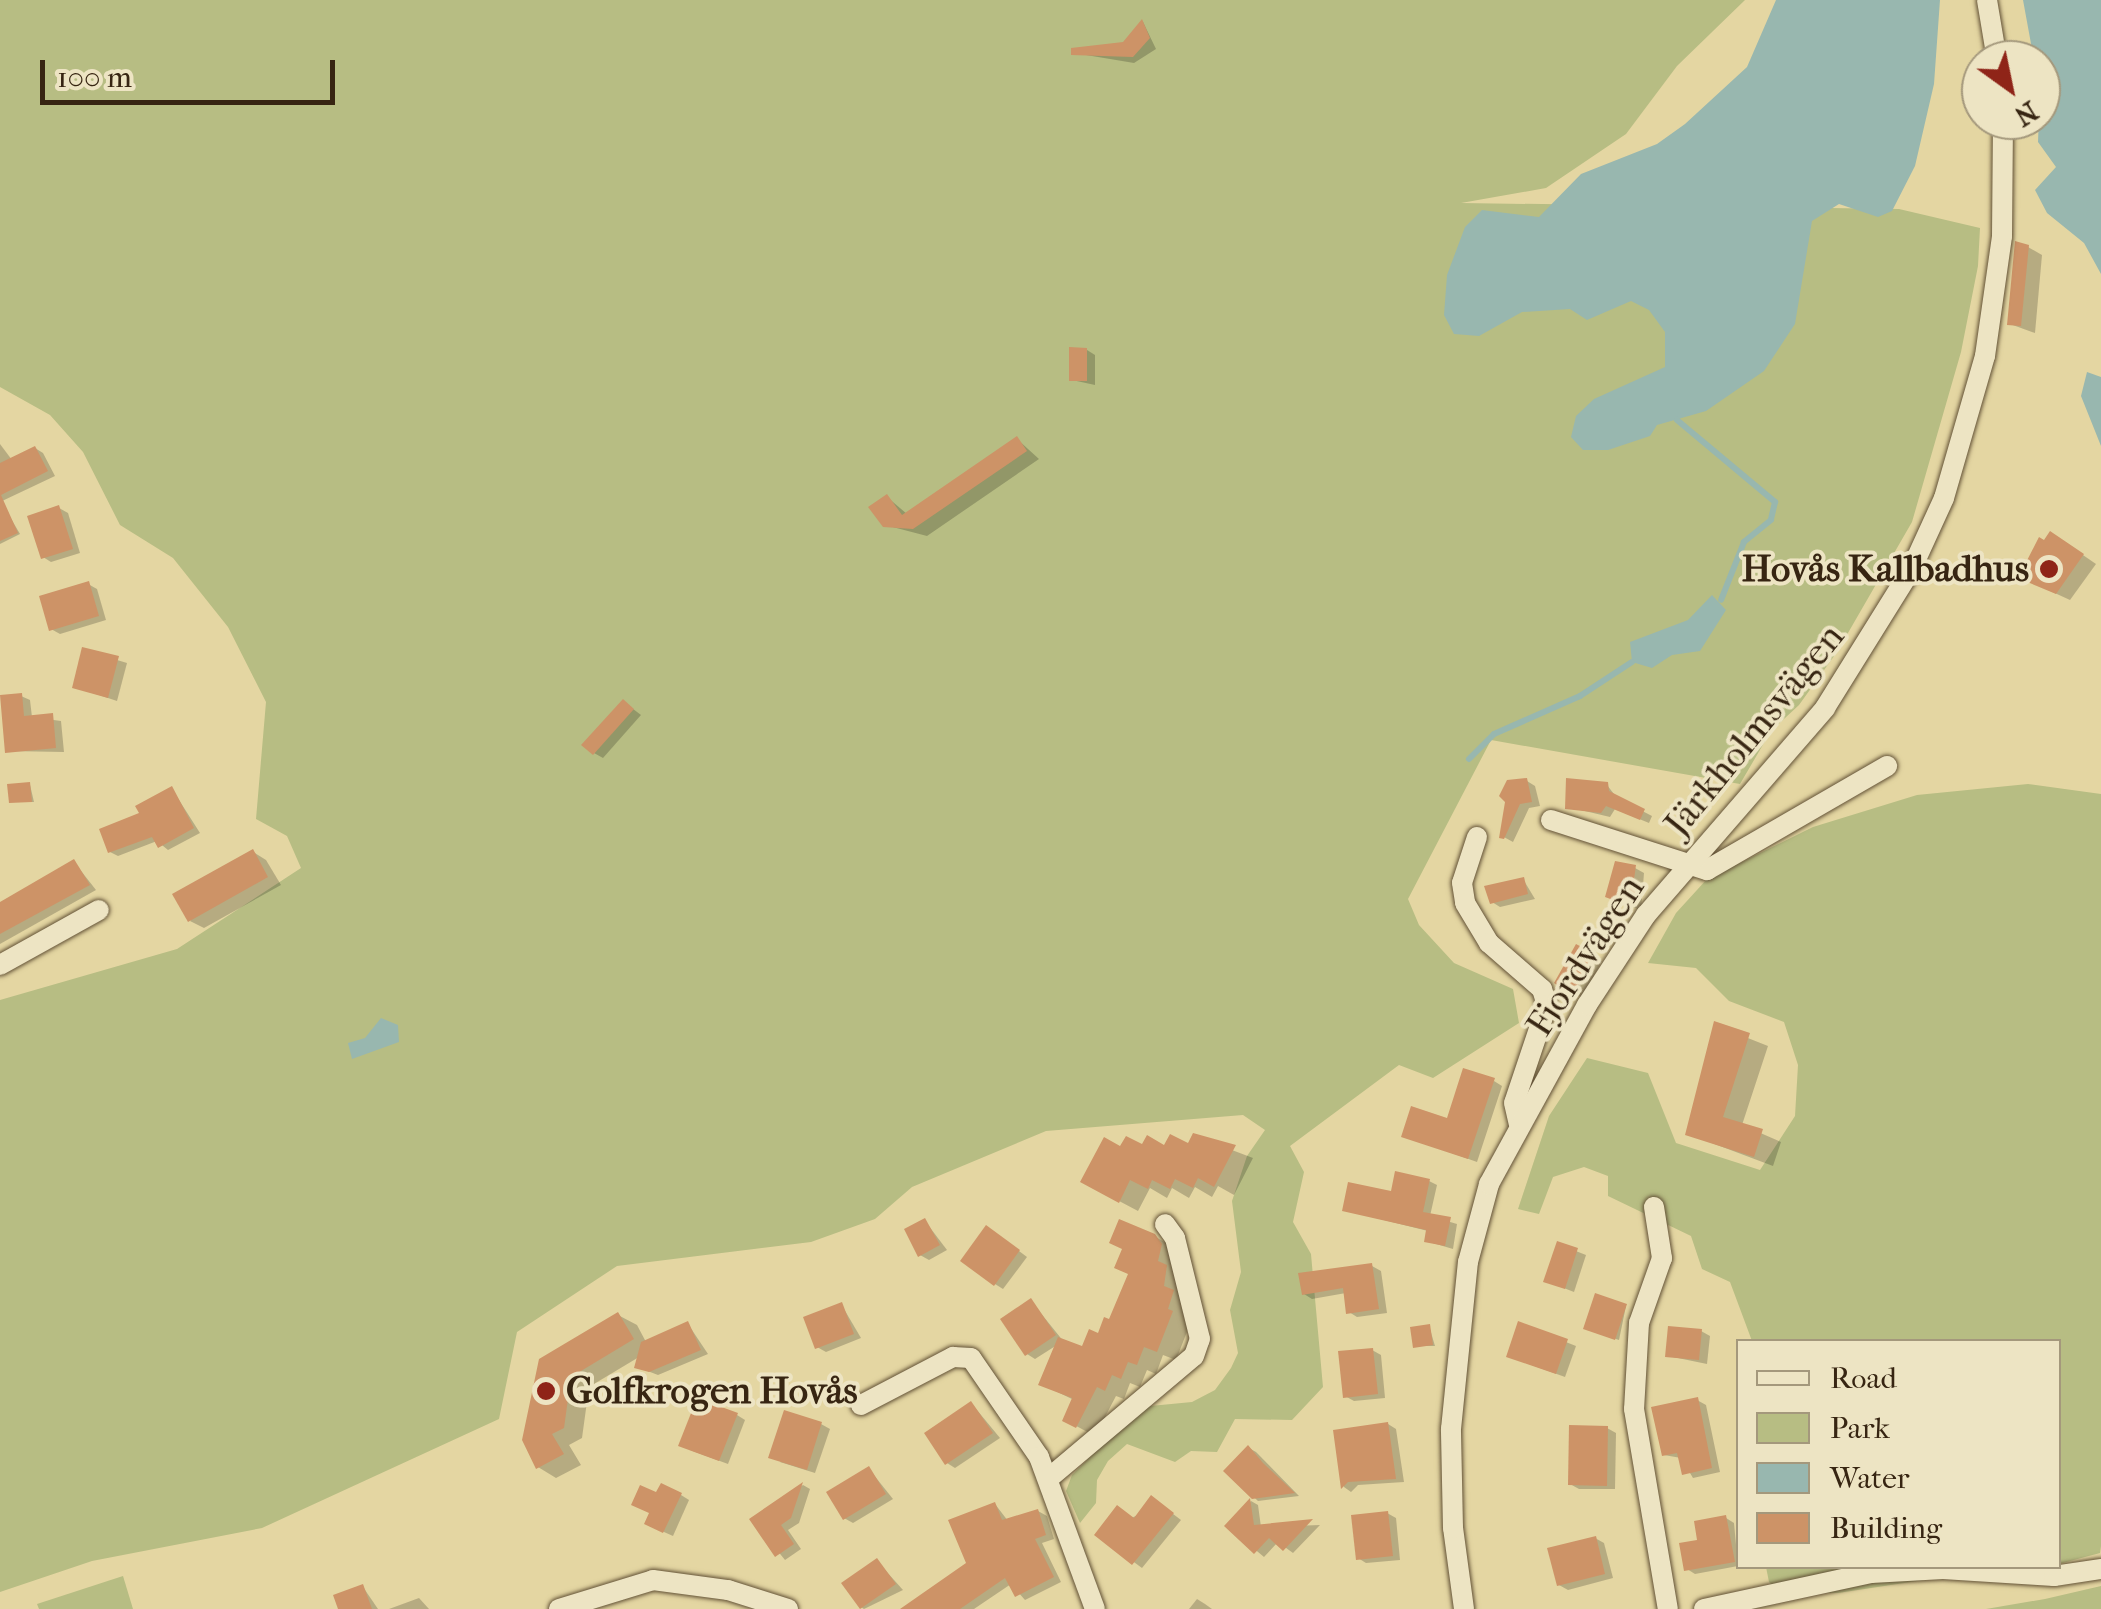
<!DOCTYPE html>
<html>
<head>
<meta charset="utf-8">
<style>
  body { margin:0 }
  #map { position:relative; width:2101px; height:1609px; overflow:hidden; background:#e4d6a2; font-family:"IM FELL French Canon",serif }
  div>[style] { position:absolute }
  .green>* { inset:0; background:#b7bd83 }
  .water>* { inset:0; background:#98b7af }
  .shadow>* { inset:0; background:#0003 }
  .stream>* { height:6px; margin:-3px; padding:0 3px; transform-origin:3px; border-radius:3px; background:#98b7af }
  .building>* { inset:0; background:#cd9367 }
  .roads { filter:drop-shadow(0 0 2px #625136) drop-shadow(0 0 2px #625136) }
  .street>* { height:20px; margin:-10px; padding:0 10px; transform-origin:10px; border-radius:10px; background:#ede4c3 }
  .dots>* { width:28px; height:28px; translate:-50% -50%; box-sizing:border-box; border:5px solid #ede4c3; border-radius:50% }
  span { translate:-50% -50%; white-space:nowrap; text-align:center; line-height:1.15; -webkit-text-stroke:8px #ede4c3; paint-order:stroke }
  .poi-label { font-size:38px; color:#372512; font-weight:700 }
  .right { translate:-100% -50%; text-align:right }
  .left { translate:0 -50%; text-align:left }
  .street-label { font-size:38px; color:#372512 }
  .legend { position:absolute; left:1736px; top:1339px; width:325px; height:230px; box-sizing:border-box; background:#ede4c3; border:2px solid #a4987c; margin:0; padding:12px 18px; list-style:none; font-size:30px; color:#372512 }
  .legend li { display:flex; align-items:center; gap:20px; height:50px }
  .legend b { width:50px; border:2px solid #a4987c }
  .north { position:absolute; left:1961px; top:40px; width:100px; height:100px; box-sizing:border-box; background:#ede4c3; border:2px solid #a4987c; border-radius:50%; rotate:147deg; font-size:28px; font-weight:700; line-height:40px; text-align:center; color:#372512 }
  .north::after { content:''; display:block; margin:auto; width:35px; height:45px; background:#8f2418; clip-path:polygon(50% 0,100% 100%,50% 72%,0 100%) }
  .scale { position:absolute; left:40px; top:60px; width:295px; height:45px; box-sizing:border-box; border:5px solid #372512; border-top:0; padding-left:12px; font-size:30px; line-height:35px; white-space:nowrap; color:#372512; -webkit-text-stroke:8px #ede4c3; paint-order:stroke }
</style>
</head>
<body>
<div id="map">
  <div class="green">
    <div style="clip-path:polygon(0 0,1745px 0,1677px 66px,1626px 134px,1546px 188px,1461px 203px,1899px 209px,1980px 228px,1978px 266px,1961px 352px,1912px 522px,1837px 652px,1799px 705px,1771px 731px,1740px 784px,1491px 740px,1408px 899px,1419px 925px,1454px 963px,1513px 989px,1519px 1023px,1433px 1078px,1399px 1065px,1290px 1146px,1304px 1172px,1293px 1222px,1311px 1254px,1323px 1387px,1292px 1420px,1235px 1419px,1217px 1452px,1191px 1451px,1175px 1462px,1127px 1444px,1108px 1461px,1097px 1480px,1096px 1503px,1080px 1523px,1066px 1491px,1072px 1475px,1140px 1407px,1192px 1402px,1215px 1390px,1231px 1368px,1238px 1353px,1230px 1310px,1241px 1272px,1232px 1201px,1247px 1156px,1265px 1130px,1243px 1115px,1046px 1131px,912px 1187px,875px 1219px,811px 1242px,617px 1266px,517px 1332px,499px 1419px,262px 1528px,92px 1561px,0 1592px,0 1000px,177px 949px,301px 868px,287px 836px,256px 819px,266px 702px,228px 627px,173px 558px,120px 525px,83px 452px,50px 415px,0 387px)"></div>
    <div style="clip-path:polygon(2028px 784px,2101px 794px,2101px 1546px,2100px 1553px,2059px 1564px,2058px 1342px,1752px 1341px,1730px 1282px,1702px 1269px,1691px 1236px,1608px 1196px,1608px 1176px,1584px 1167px,1553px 1177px,1539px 1214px,1518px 1209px,1549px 1116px,1587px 1058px,1648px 1073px,1676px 1143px,1760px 1170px,1795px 1116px,1798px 1065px,1784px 1022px,1729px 1001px,1696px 968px,1648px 963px,1676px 913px,1707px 879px,1813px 827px,1917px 795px)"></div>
    <div style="clip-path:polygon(1766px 1567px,2010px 1567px,1838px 1593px,1780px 1593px,1769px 1582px)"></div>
    <div style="clip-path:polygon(123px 1576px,133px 1609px,39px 1609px,37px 1604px)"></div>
    <div style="clip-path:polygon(2101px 1586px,2101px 1609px,1986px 1609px,2045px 1599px)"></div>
  </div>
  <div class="water">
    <div style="clip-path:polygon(1776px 0,1940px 0,1934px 84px,1915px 166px,1892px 211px,1878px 217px,1839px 204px,1812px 221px,1795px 324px,1764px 371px,1706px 411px,1657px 425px,1650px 436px,1608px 450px,1583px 450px,1571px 437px,1576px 416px,1594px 399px,1665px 367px,1665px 332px,1649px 310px,1631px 301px,1587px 320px,1570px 309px,1522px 312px,1479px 336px,1454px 334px,1444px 315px,1447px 275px,1465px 227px,1482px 210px,1539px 217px,1581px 174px,1657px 144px,1685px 124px,1747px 67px)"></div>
    <div style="clip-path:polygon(2023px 0,2101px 0,2101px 274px,2084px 243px,2047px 213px,2035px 190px,2056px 167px,2038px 142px,2041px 60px,2034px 60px)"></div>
    <div style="clip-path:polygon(2087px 372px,2101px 377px,2101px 446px,2081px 396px)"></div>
    <div style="clip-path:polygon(1712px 595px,1726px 610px,1700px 651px,1672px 655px,1652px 668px,1632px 662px,1630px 642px,1688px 620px)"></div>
    <div style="clip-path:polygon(381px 1018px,398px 1025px,399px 1042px,352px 1059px,348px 1043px,365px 1038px)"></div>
  </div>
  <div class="shadow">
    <div style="clip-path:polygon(1143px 22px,1156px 49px,1134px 63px,1074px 53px,1124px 44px)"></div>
    <div style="clip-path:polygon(2028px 247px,2042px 255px,2035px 333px,2010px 324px)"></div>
    <div style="clip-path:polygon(1087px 350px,1095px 355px,1095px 385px,1072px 380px)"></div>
    <div style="clip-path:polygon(1017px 439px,1039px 459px,927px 536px,885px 525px,887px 497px,907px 514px)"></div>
    <div style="clip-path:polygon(0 444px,12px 460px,35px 448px,43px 453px,55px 476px,0 502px)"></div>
    <div style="clip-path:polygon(59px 508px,68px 513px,80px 553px,51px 562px,43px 557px)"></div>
    <div style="clip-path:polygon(10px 517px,20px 534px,0 544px,0 521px)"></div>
    <div style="clip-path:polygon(2064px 542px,2096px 564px,2070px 600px,2035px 584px)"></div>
    <div style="clip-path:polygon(88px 584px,97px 589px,106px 620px,60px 634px,51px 629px)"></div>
    <div style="clip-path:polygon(84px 650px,127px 663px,117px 701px,75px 687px)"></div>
    <div style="clip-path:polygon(21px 696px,30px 700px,32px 717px,61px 721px,64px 752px,8px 751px)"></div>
    <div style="clip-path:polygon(624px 702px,641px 715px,603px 758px,594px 753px)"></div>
    <div style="clip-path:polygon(1527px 781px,1535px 786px,1540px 806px,1529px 808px,1513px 842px,1502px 836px)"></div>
    <div style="clip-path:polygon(30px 785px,34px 802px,11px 802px)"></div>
    <div style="clip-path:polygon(1607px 785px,1617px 798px,1652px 816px,1649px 823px,1615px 809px,1610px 817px,1568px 807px)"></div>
    <div style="clip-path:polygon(172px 789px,200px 833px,168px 850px,157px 841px,118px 856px,110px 852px)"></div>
    <div style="clip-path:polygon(253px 852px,266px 860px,281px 885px,204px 928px,190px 921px)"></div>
    <div style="clip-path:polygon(74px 862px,96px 890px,0 944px,0 905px)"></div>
    <div style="clip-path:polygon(1635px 868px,1644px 873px,1641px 910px,1616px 901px)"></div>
    <div style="clip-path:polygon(1523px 879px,1535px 899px,1500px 907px,1492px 902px)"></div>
    <div style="clip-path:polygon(1577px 947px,1602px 961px,1582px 998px,1557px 982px)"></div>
    <div style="clip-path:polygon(1715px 1025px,1768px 1046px,1742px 1125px,1781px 1142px,1773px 1166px,1688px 1134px)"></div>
    <div style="clip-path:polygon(1494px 1081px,1502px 1086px,1477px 1162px,1404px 1136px,1449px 1121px)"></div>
    <div style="clip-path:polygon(1195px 1136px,1253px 1158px,1234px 1195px,1218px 1186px,1212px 1197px,1195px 1187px,1189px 1198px,1172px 1188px,1167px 1198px,1150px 1188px,1138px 1211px,1102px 1192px,1122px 1149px,1189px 1147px)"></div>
    <div style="clip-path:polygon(1429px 1181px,1437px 1185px,1430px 1216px,1457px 1224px,1453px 1249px,1426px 1241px,1428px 1231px,1344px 1210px)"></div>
    <div style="clip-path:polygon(925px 1221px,947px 1250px,929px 1260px,920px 1255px)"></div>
    <div style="clip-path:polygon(995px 1233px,1027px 1257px,1003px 1289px,995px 1284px)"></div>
    <div style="clip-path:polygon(1154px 1236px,1173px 1247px,1190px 1324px,1176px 1360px,1163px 1355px,1156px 1374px,1147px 1370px,1140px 1387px,1130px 1383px,1124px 1399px,1116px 1396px,1095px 1436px,1065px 1420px,1074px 1400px,1041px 1384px,1057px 1345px,1035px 1359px,1027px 1354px,1031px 1301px,1064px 1342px,1083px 1350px,1111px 1322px)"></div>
    <div style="clip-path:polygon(1558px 1244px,1586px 1255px,1574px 1292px,1546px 1281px)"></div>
    <div style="clip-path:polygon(1372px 1266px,1381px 1271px,1387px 1313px,1357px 1317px,1349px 1312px,1346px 1293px,1312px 1299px,1304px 1294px)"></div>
    <div style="clip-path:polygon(841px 1304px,861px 1338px,826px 1352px,817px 1347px)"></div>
    <div style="clip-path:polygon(1626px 1306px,1619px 1340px,1589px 1330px)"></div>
    <div style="clip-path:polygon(618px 1315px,637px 1325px,646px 1342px,688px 1324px,708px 1354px,658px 1375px,637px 1367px,639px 1357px,589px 1387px,582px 1438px,569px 1445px,581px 1465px,556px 1478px,538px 1467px,541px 1360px)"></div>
    <div style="clip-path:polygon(1520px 1324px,1576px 1346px,1565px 1377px,1518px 1360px)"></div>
    <div style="clip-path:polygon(1429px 1326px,1435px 1346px,1415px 1346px)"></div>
    <div style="clip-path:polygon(1701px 1331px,1710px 1336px,1707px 1364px,1668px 1356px)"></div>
    <div style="clip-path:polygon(1372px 1350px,1381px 1355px,1385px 1398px,1354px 1401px,1345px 1396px)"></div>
    <div style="clip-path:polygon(1697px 1400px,1706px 1405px,1720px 1472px,1693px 1478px,1681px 1458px,1664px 1455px)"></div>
    <div style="clip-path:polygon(972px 1404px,1000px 1438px,955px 1468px,947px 1463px)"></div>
    <div style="clip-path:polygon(737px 1415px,745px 1420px,728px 1464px,690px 1450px)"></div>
    <div style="clip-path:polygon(821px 1424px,830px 1429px,815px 1473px,780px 1462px)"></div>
    <div style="clip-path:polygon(1388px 1424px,1396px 1429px,1404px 1482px,1358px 1485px,1351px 1492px,1344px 1487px,1336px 1432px)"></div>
    <div style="clip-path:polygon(1607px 1428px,1616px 1433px,1615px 1489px,1579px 1489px,1570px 1484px)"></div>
    <div style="clip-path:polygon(1249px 1448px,1256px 1452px,1299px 1496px,1258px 1501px,1226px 1471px)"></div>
    <div style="clip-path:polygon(869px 1469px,893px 1499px,853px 1523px,844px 1518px)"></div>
    <div style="clip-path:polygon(803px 1485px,810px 1489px,799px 1523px,788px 1530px,801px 1549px,785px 1560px,752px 1519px)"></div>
    <div style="clip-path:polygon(681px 1495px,689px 1500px,673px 1536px,655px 1528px,658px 1496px)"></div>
    <div style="clip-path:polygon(1251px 1501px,1258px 1505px,1261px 1527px,1320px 1525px,1293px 1553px,1278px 1542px,1264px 1557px,1227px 1526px)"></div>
    <div style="clip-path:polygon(995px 1504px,1008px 1521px,1038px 1511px,1047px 1516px,1054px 1539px,1042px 1543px,1061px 1582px,1025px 1600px,1011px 1584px,974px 1609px,908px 1609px,969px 1564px)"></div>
    <div style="clip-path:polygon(1160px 1504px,1181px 1520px,1142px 1568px,1097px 1535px)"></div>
    <div style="clip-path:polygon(1387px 1513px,1396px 1518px,1400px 1560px,1366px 1563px,1358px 1558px)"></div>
    <div style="clip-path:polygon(1726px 1518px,1734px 1523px,1738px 1566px,1695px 1574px,1687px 1569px,1700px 1542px)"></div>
    <div style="clip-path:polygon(1595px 1538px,1604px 1543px,1613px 1578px,1568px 1590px,1559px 1585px)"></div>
    <div style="clip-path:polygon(877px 1561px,903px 1590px,864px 1609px,861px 1607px)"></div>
    <div style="clip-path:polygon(363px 1587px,378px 1609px,341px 1609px)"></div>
    <div style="clip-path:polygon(419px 1598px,429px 1609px,389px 1609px)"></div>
    <div style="clip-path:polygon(1197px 1599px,1205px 1604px,1212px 1609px,1189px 1609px)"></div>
  </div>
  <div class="stream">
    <div style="left:1677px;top:420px;width:128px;rotate:39.9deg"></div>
    <div style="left:1775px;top:502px;width:18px;rotate:103deg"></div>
    <div style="left:1771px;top:520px;width:35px;rotate:141deg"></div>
    <div style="left:1744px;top:542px;width:62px;rotate:111.6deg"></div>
    <div style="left:1469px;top:759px;width:35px;rotate:-45deg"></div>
    <div style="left:1494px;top:734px;width:94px;rotate:-23.8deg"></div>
    <div style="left:1580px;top:696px;width:62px;rotate:-33.2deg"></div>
  </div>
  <div class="building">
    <div style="clip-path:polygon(1142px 19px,1150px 38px,1133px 57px,1071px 55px,1071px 48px,1123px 42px)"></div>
    <div style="clip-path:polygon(2015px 241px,2029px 245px,2021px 326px,2007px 325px)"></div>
    <div style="clip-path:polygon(1069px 347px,1087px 348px,1087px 381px,1069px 381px)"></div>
    <div style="clip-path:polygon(1017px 436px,1027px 451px,913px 529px,883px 527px,868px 507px,887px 494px,902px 515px)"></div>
    <div style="clip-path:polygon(35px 446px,48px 471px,1px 495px,18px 533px,0 541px,0 463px)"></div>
    <div style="clip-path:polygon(59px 505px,73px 549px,41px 559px,27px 516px)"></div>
    <div style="clip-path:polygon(2050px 531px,2084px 554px,2056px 594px,2018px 578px,2039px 537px,2044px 540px)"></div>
    <div style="clip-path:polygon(89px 581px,99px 616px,49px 631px,39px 596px)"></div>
    <div style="clip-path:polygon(82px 647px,119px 656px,108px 698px,72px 688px)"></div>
    <div style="clip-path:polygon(22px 693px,24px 716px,53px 713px,56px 748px,5px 753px,0 695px)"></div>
    <div style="clip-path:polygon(623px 699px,634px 709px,593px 755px,581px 745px)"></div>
    <div style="clip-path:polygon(1527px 778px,1532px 802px,1520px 804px,1504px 839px,1499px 838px,1505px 802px,1499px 796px,1507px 780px)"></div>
    <div style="clip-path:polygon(1566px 778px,1608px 782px,1609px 791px,1645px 809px,1640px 820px,1606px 806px,1601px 813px,1565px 809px)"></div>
    <div style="clip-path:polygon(30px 782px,32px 802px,9px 803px,7px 784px)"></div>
    <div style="clip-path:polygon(172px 786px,194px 828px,158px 848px,152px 837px,108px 853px,99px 829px,139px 813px,135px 806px)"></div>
    <div style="clip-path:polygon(253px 849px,268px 877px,188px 922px,172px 894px)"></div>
    <div style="clip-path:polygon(74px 859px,90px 885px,0 934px,0 902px)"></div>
    <div style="clip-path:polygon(1615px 861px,1636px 865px,1633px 887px,1639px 893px,1632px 907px,1605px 897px)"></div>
    <div style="clip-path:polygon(1524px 877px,1528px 894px,1490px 904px,1484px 886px)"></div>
    <div style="clip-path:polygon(1576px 944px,1595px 954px,1572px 996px,1554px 983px)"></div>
    <div style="clip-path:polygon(1714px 1021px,1750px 1033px,1723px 1117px,1763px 1129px,1754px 1157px,1685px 1135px)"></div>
    <div style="clip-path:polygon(1463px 1068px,1495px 1078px,1468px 1159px,1401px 1137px,1411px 1106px,1447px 1118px)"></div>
    <div style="clip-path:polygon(1193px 1133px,1236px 1145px,1214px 1187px,1198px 1178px,1193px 1188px,1175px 1179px,1170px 1189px,1152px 1180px,1148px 1189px,1130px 1180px,1119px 1203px,1080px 1182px,1104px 1137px,1120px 1146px,1126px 1136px,1142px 1144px,1147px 1135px,1164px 1145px,1170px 1134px,1188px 1143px)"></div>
    <div style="clip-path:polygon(1395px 1171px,1430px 1179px,1423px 1212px,1451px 1217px,1445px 1246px,1424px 1242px,1426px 1230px,1342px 1211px,1348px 1182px,1391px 1191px)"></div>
    <div style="clip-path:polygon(925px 1218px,940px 1245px,918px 1257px,904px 1229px)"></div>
    <div style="clip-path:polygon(1119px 1219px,1155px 1234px,1162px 1244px,1158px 1261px,1167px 1265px,1164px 1286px,1174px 1290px,1168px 1309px,1173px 1311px,1157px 1352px,1144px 1347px,1137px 1365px,1128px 1362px,1121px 1379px,1112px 1375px,1105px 1391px,1097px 1387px,1076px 1428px,1062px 1421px,1072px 1398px,1038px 1385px,1058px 1337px,1082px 1346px,1089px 1329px,1098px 1333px,1104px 1317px,1109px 1319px,1128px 1274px,1114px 1268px,1122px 1249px,1109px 1243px)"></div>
    <div style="clip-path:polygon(986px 1225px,1020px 1250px,994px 1286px,960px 1261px)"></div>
    <div style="clip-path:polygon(1557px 1241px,1578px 1248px,1565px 1289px,1543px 1282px)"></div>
    <div style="clip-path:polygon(1372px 1263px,1379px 1309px,1346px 1314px,1343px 1288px,1302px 1295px,1298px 1273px)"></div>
    <div style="clip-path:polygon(1595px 1293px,1627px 1304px,1615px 1340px,1583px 1329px)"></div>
    <div style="clip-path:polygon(1031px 1298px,1056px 1335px,1025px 1356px,1000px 1319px)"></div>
    <div style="clip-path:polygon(842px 1302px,854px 1334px,815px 1349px,803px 1317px)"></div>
    <div style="clip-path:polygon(618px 1312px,634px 1339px,571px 1377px,564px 1428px,552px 1434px,564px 1454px,536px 1469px,522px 1440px,539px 1359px)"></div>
    <div style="clip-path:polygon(688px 1321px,701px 1350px,649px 1372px,634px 1368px,641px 1342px)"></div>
    <div style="clip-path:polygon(1518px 1321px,1568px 1339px,1556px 1374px,1506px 1357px)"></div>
    <div style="clip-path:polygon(1430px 1324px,1433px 1345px,1413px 1348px,1410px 1327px)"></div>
    <div style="clip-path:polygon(1668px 1326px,1702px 1329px,1699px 1360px,1665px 1357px)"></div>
    <div style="clip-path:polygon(1373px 1348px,1378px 1394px,1343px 1398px,1338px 1351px)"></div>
    <div style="clip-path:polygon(1698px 1397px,1712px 1468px,1682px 1475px,1677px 1453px,1662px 1456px,1651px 1407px)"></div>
    <div style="clip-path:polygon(697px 1398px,738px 1413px,719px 1461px,678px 1446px)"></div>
    <div style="clip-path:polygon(971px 1401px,993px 1433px,945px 1465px,924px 1433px)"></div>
    <div style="clip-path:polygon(784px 1410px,822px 1422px,807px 1470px,768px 1458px)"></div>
    <div style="clip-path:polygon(1388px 1422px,1396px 1479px,1348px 1482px,1341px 1489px,1333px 1430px)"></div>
    <div style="clip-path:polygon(1569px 1425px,1608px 1426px,1607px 1486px,1568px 1485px)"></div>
    <div style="clip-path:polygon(1248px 1445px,1263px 1463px,1295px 1493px,1252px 1499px,1223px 1471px)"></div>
    <div style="clip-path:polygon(869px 1466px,886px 1494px,843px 1520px,826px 1492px)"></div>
    <div style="clip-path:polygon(803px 1482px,791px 1518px,781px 1525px,794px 1544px,775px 1557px,749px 1519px)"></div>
    <div style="clip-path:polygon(661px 1483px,682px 1493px,663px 1533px,644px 1524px,649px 1513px,631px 1505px,640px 1485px,656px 1492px)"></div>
    <div style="clip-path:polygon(1151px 1495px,1174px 1513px,1132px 1565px,1094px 1535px,1117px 1505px,1134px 1518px)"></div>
    <div style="clip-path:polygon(1250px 1498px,1254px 1525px,1313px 1519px,1283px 1551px,1269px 1538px,1254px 1554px,1224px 1526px)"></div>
    <div style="clip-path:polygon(995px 1502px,1002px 1520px,1038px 1509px,1046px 1535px,1035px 1539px,1054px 1577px,1015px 1597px,1005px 1578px,960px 1609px,900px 1609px,966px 1563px,948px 1520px)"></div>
    <div style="clip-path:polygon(1388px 1511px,1393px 1556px,1356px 1560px,1351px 1515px)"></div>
    <div style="clip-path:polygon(1726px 1515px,1735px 1562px,1684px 1571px,1679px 1543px,1697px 1540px,1694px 1521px)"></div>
    <div style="clip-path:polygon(1596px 1536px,1605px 1574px,1557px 1586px,1547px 1548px)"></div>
    <div style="clip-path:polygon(877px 1558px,896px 1584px,860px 1609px,841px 1583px)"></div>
    <div style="clip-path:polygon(363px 1584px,372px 1609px,338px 1609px,333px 1595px)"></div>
  </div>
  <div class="roads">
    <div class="street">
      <div style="left:1987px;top:0;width:61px;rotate:80.5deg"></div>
      <div style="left:1551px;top:820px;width:164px;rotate:17.8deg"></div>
      <div style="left:1707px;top:870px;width:208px;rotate:-30deg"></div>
      <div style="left:1477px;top:837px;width:48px;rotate:108.1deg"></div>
      <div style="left:1462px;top:883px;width:20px;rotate:81deg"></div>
      <div style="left:1465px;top:903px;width:47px;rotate:59deg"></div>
      <div style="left:1489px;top:943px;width:70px;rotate:41deg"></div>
      <div style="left:1542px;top:989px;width:17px;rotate:73deg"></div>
      <div style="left:1547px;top:1005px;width:103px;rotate:108.6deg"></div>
      <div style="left:1514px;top:1103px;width:22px;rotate:77deg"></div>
      <div style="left:0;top:965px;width:113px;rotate:-29.1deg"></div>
      <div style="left:1654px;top:1207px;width:52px;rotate:81.1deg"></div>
      <div style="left:1662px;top:1258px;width:69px;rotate:109.5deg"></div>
      <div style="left:1639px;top:1323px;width:86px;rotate:93.3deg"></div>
      <div style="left:1634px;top:1409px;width:203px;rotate:80.4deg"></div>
      <div style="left:861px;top:1405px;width:104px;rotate:-27.6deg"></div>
      <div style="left:953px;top:1357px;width:18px;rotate:3deg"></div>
      <div style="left:971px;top:1358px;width:120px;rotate:55.5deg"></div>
      <div style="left:1039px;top:1457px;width:162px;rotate:69.8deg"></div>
      <div style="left:1049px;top:1478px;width:189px;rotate:-40.1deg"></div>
      <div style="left:1194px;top:1356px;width:18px;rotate:-71deg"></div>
      <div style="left:1200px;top:1339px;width:104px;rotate:-103.9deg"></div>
      <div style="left:1175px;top:1238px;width:17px;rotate:-126deg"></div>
      <div style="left:559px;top:1609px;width:98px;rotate:-17.1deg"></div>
      <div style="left:653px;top:1580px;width:76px;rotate:7.6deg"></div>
      <div style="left:728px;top:1590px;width:63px;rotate:17.6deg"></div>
      <div style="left:1464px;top:1609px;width:82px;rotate:-97.7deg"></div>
      <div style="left:1453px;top:1528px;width:99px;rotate:-91.2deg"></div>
      <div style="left:1451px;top:1429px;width:168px;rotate:-84.2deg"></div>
      <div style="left:1468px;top:1262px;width:81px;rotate:-74.9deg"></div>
      <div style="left:1489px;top:1184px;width:204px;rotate:-61.3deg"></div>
      <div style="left:1587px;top:1005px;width:108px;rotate:-56.8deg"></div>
      <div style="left:1646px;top:915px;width:274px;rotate:-49.1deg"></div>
      <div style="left:1825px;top:708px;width:165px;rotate:-58.1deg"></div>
      <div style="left:1912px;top:568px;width:77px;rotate:-65.4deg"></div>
      <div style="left:1944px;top:498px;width:148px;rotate:-73.9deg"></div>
      <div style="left:1985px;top:356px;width:121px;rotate:-81.9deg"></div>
      <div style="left:2002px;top:236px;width:116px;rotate:-89.5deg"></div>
      <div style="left:1704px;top:1609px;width:171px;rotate:-12.2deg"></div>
      <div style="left:1871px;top:1573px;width:72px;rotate:-3.2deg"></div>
      <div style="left:1943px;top:1569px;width:111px;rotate:3.6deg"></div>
      <div style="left:2054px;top:1576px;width:48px;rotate:-8.5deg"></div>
    </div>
  </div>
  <div class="dots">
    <div style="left:2049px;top:569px;background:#8f2418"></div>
    <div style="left:546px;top:1391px;background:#8f2418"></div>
  </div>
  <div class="poi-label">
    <span class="right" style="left:2029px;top:569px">Hovås Kallbadhus</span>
    <span class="left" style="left:566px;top:1391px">Golfkrogen Hovås</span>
  </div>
  <div class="street-label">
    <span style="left:1754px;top:730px;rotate:-51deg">Järkholmsvägen</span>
    <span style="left:1585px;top:956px;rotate:-57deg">Fjordvägen</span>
  </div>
  <ul class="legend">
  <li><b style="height:12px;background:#ede4c3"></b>Road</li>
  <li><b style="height:28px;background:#b7bd83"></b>Park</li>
  <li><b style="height:28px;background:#98b7af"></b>Water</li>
  <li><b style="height:28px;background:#cd9367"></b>Building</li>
  </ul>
  <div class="north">N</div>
  <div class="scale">100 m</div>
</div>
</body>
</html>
